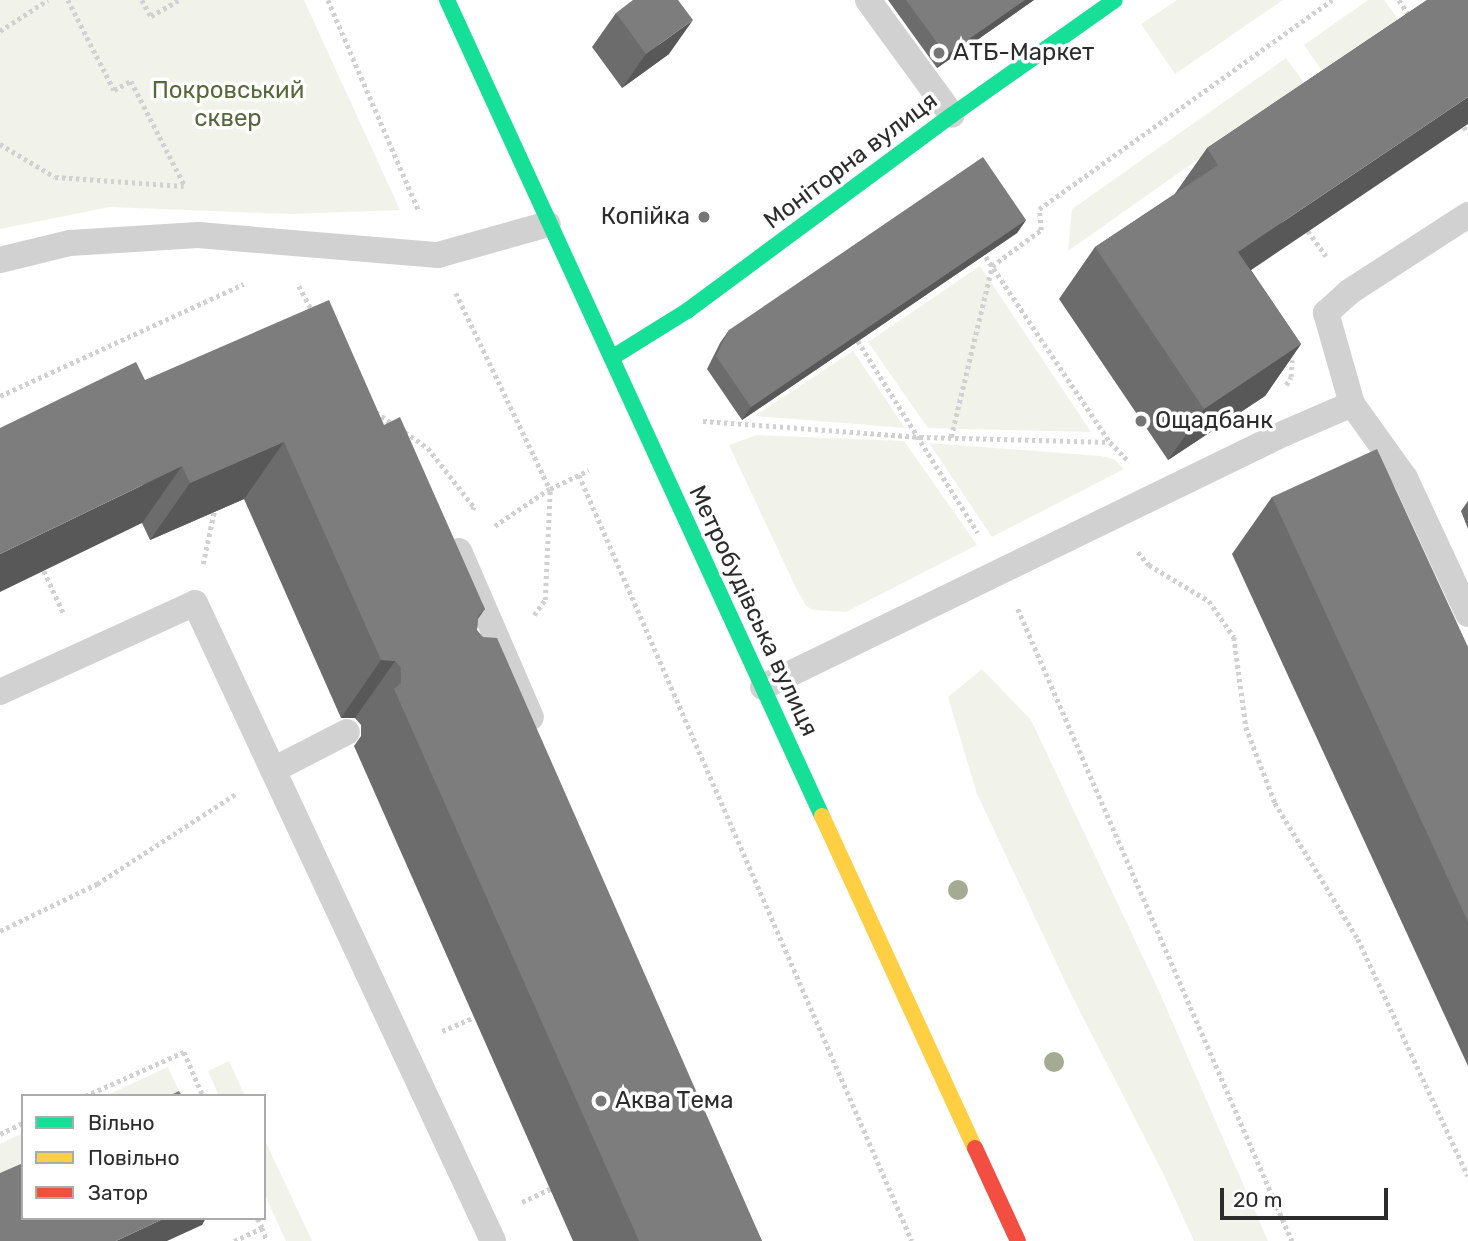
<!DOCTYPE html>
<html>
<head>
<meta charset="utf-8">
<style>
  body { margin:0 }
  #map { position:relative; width:1468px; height:1241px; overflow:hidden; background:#fff; font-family:Rubik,sans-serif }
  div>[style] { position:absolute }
  .green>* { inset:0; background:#f1f3eb }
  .path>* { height:4.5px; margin-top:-2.25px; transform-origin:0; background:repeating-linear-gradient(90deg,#d1d1d1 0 3.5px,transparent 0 7px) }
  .lane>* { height:26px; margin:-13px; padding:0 13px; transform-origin:13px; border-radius:13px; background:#d1d1d1 }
  .fast>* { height:16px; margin:-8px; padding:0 8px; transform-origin:8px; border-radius:8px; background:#16e098 }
  .slow>* { height:16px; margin:-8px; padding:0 8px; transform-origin:8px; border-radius:8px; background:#ffcf43 }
  .jam>* { height:16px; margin:-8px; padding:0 8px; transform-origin:8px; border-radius:8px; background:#f24e42 }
  .trees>* { width:20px; height:20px; margin:-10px; border-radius:50%; background:#a3ac93 }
  .wall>* { inset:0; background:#6c6c6c }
  .shaded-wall>* { inset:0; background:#585858 }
  .building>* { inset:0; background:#7d7d7d }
  .dots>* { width:19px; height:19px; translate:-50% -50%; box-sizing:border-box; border:4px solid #fff; border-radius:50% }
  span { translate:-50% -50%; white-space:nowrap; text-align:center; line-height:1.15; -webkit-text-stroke:7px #fff; paint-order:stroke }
  .poi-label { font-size:24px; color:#2c2c2c }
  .left { translate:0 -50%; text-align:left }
  .right { translate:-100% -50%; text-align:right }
  .park-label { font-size:24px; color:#57683a }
  .street-label { font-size:24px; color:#2c2c2c }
  .legend { position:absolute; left:21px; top:1094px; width:245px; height:126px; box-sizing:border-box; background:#fff; border:2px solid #ababab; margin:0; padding:9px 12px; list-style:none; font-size:21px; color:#2c2c2c }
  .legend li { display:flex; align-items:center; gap:14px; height:35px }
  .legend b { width:35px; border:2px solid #ababab }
  .scale { position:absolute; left:1220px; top:1188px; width:168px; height:32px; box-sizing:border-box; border:4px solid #2c2c2c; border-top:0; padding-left:9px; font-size:21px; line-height:24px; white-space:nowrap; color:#2c2c2c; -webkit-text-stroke:5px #fff; paint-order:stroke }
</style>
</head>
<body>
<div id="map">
  <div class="green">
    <div style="clip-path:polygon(0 0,304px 0,400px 210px,290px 214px,110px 207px,0 229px)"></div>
    <div style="clip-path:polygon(1177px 0,1283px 0,1175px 74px,1141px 24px)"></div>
    <div style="clip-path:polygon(1368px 0,1384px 0,1398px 19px,1323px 72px,1304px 45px)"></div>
    <div style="clip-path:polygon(1286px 58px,1305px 84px,1068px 251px,1072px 209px)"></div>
    <div style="clip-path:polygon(980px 266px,1091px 432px,928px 428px,868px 342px)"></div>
    <div style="clip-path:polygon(853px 351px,905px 428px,755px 416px)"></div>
    <div style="clip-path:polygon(757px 435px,904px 441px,977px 545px,846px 612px,813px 610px,806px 606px,796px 588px,729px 445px)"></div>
    <div style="clip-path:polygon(929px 443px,1101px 456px,1114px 459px,1124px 469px,992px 537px)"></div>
    <div style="clip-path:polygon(982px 669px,1031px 720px,1158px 989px,1268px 1241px,1194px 1241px,1163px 1173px,1071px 994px,977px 794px,948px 697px)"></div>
    <div style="clip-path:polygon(229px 1061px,245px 1096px,219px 1096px,208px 1071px)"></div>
    <div style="clip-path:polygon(168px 1067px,181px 1096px,105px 1096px)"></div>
    <div style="clip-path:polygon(23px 1133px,23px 1181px,0 1192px,0 1144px)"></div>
    <div style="clip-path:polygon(264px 1138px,312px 1241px,286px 1241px,264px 1193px)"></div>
  </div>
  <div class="path">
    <div style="left:68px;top:0;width:101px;rotate:62.9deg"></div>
    <div style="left:114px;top:90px;width:19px;rotate:-28deg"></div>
    <div style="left:131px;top:81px;width:118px;rotate:62.8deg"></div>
    <div style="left:142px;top:0;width:18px;rotate:61deg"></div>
    <div style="left:151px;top:16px;width:32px;rotate:-30deg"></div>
    <div style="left:328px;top:0;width:230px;rotate:66.7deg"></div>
    <div style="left:1399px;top:0;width:22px;rotate:56deg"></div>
    <div style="left:0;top:31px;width:57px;rotate:-32.9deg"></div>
    <div style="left:1464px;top:127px;width:7px;rotate:56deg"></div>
    <div style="left:0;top:144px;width:64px;rotate:31deg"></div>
    <div style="left:55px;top:177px;width:129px;rotate:4deg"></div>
    <div style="left:1308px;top:231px;width:31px;rotate:54deg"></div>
    <div style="left:982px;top:251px;width:230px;rotate:56.2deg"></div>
    <div style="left:1110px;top:442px;width:28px;rotate:46deg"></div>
    <div style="left:299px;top:286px;width:30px;rotate:62deg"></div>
    <div style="left:456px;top:293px;width:217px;rotate:64.4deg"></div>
    <div style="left:550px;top:489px;width:68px;rotate:145.8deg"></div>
    <div style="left:858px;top:341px;width:226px;rotate:58deg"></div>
    <div style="left:1286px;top:385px;width:9px;rotate:-58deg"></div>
    <div style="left:1291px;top:377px;width:17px;rotate:-87deg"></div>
    <div style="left:0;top:396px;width:268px;rotate:-24.7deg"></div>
    <div style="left:376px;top:412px;width:22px;rotate:36deg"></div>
    <div style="left:703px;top:421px;width:218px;rotate:4.2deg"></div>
    <div style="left:920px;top:437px;width:189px;rotate:1.5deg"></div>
    <div style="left:405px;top:432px;width:28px;rotate:35deg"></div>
    <div style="left:428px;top:448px;width:75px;rotate:52.1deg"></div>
    <div style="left:474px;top:507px;width:3px;rotate:108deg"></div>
    <div style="left:951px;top:437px;width:176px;rotate:-76.5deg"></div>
    <div style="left:992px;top:266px;width:61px;rotate:-36.3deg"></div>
    <div style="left:1041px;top:230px;width:21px;rotate:-95deg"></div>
    <div style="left:1039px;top:209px;width:360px;rotate:-35.5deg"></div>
    <div style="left:579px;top:475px;width:835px;rotate:66.5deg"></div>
    <div style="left:1138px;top:552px;width:17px;rotate:50deg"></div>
    <div style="left:1149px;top:565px;width:70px;rotate:31deg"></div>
    <div style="left:1209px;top:601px;width:44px;rotate:55.2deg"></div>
    <div style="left:1234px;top:637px;width:91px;rotate:82.4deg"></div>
    <div style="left:1246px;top:727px;width:81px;rotate:69.1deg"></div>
    <div style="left:1275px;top:803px;width:159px;rotate:58.6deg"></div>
    <div style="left:1358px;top:939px;width:261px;rotate:65.1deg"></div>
    <div style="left:203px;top:564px;width:58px;rotate:-78.1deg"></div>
    <div style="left:44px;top:571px;width:47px;rotate:65.1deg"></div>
    <div style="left:1018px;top:609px;width:689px;rotate:66.56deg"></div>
    <div style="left:534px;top:615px;width:19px;rotate:-54deg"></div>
    <div style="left:545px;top:600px;width:111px;rotate:-87.4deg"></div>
    <div style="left:550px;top:489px;width:43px;rotate:-26deg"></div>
    <div style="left:0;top:931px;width:108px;rotate:-25.9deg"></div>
    <div style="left:97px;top:884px;width:167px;rotate:-33deg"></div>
    <div style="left:442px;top:1031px;width:34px;rotate:-23deg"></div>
    <div style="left:85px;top:1096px;width:108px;rotate:-24deg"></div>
    <div style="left:184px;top:1052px;width:48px;rotate:66.6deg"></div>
    <div style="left:0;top:1134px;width:25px;rotate:-26deg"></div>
    <div style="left:522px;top:1202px;width:31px;rotate:-25deg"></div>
    <div style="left:262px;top:1228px;width:14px;rotate:69deg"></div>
    <div style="left:234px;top:1241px;width:31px;rotate:-25deg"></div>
    <div style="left:262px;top:1228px;width:11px;rotate:-117deg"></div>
  </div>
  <div class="lane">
    <div style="left:868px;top:0;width:142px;rotate:53.9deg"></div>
    <div style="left:0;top:260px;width:72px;rotate:-13.7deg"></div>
    <div style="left:70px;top:243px;width:128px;rotate:-3.6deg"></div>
    <div style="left:198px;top:235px;width:241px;rotate:4.8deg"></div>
    <div style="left:438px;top:255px;width:114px;rotate:-15.7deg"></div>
    <div style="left:1352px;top:404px;width:91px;rotate:54.4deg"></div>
    <div style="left:1405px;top:478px;width:150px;rotate:65.1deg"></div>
    <div style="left:459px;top:551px;width:181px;rotate:66.6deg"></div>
    <div style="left:763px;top:687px;width:581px;rotate:-25.95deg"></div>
    <div style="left:1285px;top:433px;width:73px;rotate:-23.4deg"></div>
    <div style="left:1352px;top:404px;width:95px;rotate:-105.9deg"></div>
    <div style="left:1326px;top:313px;width:31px;rotate:-42deg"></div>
    <div style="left:1349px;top:292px;width:142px;rotate:-32.9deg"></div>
    <div style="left:0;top:692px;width:214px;rotate:-24.5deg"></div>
    <div style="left:195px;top:603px;width:704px;rotate:64.96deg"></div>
    <div style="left:273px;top:770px;width:83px;rotate:-27.2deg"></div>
  </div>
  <div class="fast">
    <div style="left:447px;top:0;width:898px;rotate:65.32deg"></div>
    <div style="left:613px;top:357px;width:87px;rotate:-31.9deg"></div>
    <div style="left:687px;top:311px;width:330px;rotate:-36.5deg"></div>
    <div style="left:952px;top:115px;width:199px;rotate:-35.2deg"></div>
  </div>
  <div class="slow">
    <div style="left:822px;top:816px;width:366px;rotate:65.3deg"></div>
  </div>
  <div class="jam">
    <div style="left:975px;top:1148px;width:102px;rotate:65.2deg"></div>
  </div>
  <div class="trees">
    <div style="left:958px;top:890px"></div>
    <div style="left:1054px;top:1062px"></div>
  </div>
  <div class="wall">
    <div style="clip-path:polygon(888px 0,1034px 0,937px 68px)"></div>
    <div style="clip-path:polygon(1427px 0,1251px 270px,1301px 344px,1265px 396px,1168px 460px,1059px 299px,1095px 247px,1174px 195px,1207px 148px)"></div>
    <div style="clip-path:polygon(616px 13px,669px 54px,622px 88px,592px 47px)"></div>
    <div style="clip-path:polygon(1026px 220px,1017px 233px,742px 420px,707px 369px,720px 343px,729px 330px)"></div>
    <div style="clip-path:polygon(145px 380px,384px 425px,485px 609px,478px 619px,477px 630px,762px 1241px,573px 1241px,354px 746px,361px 736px,361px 725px,355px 718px,341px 718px,244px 499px,150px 540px,142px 523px)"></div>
    <div style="clip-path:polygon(1272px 497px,1468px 647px,1468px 1066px,1232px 554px)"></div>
    <div style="clip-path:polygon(1468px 501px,1468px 529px,1461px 511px)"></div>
  </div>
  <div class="shaded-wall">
    <div style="clip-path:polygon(1025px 0,1034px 0,937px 68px,946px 55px)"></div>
    <div style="clip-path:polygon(693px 20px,669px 54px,622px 88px,646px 54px)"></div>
    <div style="clip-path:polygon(1468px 97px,1468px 124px,1202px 303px,1238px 252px)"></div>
    <div style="clip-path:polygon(1026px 220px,1017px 233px,742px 420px,751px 407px)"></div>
    <div style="clip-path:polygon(1301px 344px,1265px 396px,1168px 460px,1204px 409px)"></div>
    <div style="clip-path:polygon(284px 442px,244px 499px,150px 540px,190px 483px)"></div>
    <div style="clip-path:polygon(182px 466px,142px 523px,0 592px,0 554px)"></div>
    <div style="clip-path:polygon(381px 660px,395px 661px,355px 718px,341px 718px)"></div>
    <div style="clip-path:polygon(165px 1218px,206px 1218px,202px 1225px,167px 1241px,116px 1241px)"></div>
  </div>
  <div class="building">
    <div style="clip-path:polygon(633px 0,678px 0,693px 20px,646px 54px,616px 13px)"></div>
    <div style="clip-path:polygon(906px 0,1025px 0,946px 55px)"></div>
    <div style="clip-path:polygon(1427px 0,1468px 0,1468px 97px,1238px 252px,1301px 344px,1204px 409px,1095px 247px,1218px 165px,1207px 148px)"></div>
    <div style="clip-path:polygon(983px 157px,1026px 220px,751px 407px,716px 356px,729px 330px)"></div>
    <div style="clip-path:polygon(329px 300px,384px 425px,400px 417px,485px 609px,478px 615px,477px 630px,483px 637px,497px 638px,762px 1241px,639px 1241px,394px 689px,401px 683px,401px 668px,395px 661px,381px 660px,284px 442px,190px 483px,182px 466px,0 554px,0 428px,136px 362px,145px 380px)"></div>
    <div style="clip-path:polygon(1377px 449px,1468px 647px,1468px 922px,1272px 497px)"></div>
    <div style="clip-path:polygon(179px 1091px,182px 1096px,169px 1096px)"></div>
    <div style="clip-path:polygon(23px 1163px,23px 1218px,165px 1218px,116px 1241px,0 1241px,0 1173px)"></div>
  </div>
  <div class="dots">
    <div style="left:939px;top:53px;background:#767676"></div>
    <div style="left:704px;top:217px;background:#767676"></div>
    <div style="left:1141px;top:421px;background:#767676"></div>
    <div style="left:601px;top:1101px;background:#767676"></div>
  </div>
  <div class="poi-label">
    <span class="left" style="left:953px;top:53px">АТБ-Маркет</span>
    <span class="right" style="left:690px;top:217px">Копійка</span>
    <span class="left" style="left:1155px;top:421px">Ощадбанк</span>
    <span class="left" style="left:615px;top:1101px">Аква Тема</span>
  </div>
  <div class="park-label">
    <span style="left:228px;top:105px">Покровський<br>сквер</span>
  </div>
  <div class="street-label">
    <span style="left:851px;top:161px;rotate:-37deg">Моніторна вулиця</span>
    <span style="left:753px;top:611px;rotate:65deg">Метробудівська вулиця</span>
  </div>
  <ul class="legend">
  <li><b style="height:9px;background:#16e098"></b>Вільно</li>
  <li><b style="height:9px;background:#ffcf43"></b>Повільно</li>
  <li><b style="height:9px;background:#f24e42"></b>Затор</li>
  </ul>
  <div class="scale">20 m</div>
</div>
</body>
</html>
